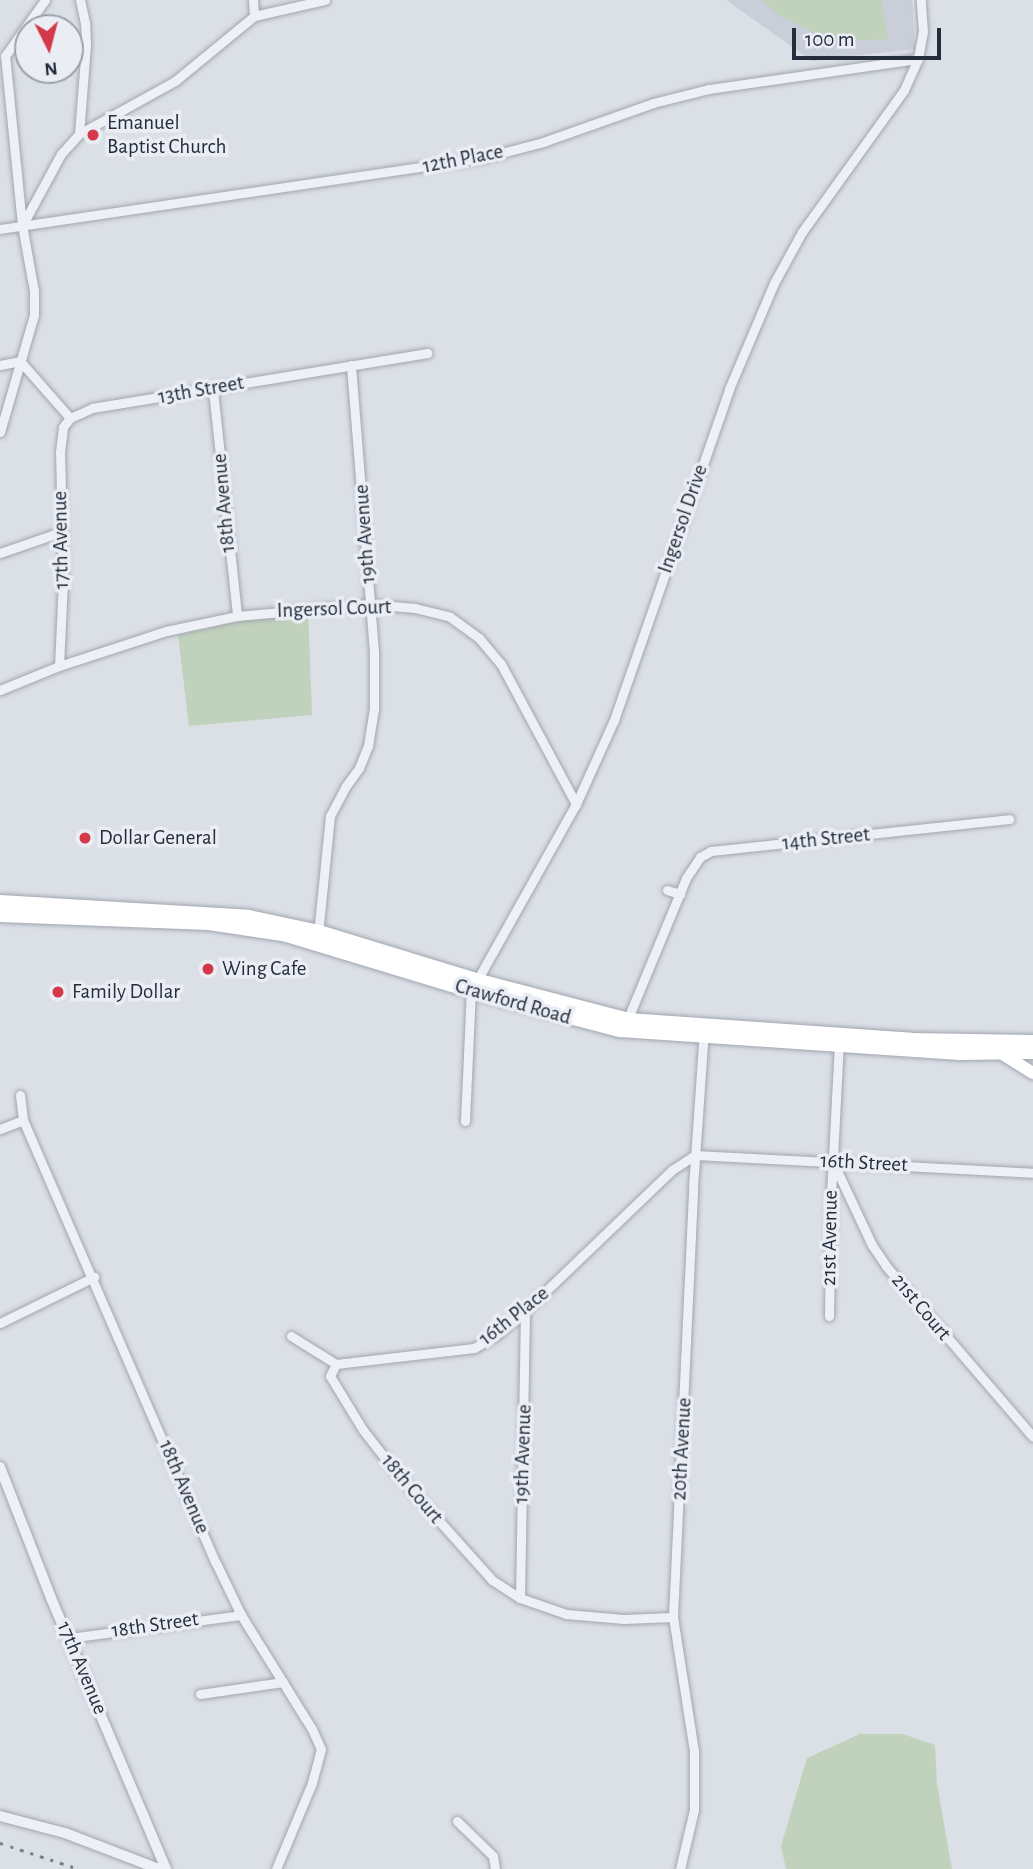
<!DOCTYPE html>
<html>
<head>
<meta charset="utf-8">
<style>
  body { margin:0 }
  #map { position:relative; width:1033px; height:1869px; overflow:hidden; background:#dbdfe6; font-family:"Alegreya Sans",sans-serif }
  div>[style] { position:absolute }
  .built>* { inset:0; background:#c9ced9 }
  .green>* { inset:0; background:#c0d1bc }
  .roads { filter:drop-shadow(0 0 2px #a1a6b0) drop-shadow(0 0 2px #a1a6b0) }
  .minor>* { height:9px; margin:-4.5px; padding:0 4.5px; transform-origin:4.5px; border-radius:4.5px; background:#eef0f5 }
  .tertiary>* { height:10px; margin:-5px; padding:0 5px; transform-origin:5px; border-radius:5px; background:#eef0f5 }
  .secondary>* { height:12px; margin:-6px; padding:0 6px; transform-origin:6px; border-radius:6px; background:#fff }
  .primary>* { height:14px; margin:-7px; padding:0 7px; transform-origin:7px; border-radius:7px; background:#fff }
  .rail>* { height:2.5px; margin-top:-1.25px; transform-origin:0; background:repeating-linear-gradient(90deg,#747e91 0 3.5px,transparent 0 10.5px) }
  .dots>* { width:19px; height:19px; translate:-50% -50%; box-sizing:border-box; border:4px solid #eaeef4; border-radius:50% }
  span { translate:-50% -50%; white-space:nowrap; text-align:center; line-height:1.15; -webkit-text-stroke:7px #eaeef4; paint-order:stroke }
  .poi-label { font-size:21px; color:#252d3d }
  .left { translate:0 -50%; text-align:left }
  .street-label { font-size:21px; color:#252d3d }
  .north { position:absolute; left:14px; top:14px; width:70px; height:70px; box-sizing:border-box; background:#eaeef4; border:2px solid #9ba1ab; border-radius:50%; rotate:174deg; font-size:19px; font-weight:700; line-height:28px; text-align:center; color:#252d3d }
  .north::after { content:''; display:block; margin:auto; width:24px; height:32px; background:#d43849; clip-path:polygon(50% 0,100% 100%,50% 72%,0 100%) }
  .scale { position:absolute; left:792px; top:28px; width:149px; height:32px; box-sizing:border-box; border:4px solid #252d3d; border-top:0; padding-left:9px; font-size:21px; line-height:24px; white-space:nowrap; color:#252d3d; -webkit-text-stroke:5px #eaeef4; paint-order:stroke }
</style>
</head>
<body>
<div id="map">
  <div class="built">
    <div style="clip-path:polygon(726px 0,912px 0,915px 49px,812px 61px)"></div>
  </div>
  <div class="green">
    <div style="clip-path:polygon(761px 0,881px 0,888px 39px,844px 41px,822px 37px,780px 16px)"></div>
    <div style="clip-path:polygon(308px 611px,312px 715px,189px 726px,178px 635px,240px 621px)"></div>
    <div style="clip-path:polygon(860px 1734px,903px 1734px,935px 1745px,937px 1784px,952px 1869px,786px 1869px,781px 1846px,807px 1758px)"></div>
  </div>
  <div class="roads">
    <div class="minor">
      <div style="left:253px;top:0;width:16px;rotate:86deg"></div>
      <div style="left:5px;top:56px;width:69px;rotate:-54.5deg"></div>
      <div style="left:79px;top:134px;width:110px;rotate:-28.9deg"></div>
      <div style="left:175px;top:81px;width:102px;rotate:-39.4deg"></div>
      <div style="left:254px;top:16px;width:73px;rotate:-12.7deg"></div>
      <div style="left:23px;top:224px;width:80px;rotate:-61.5deg"></div>
      <div style="left:61px;top:154px;width:27px;rotate:-48deg"></div>
      <div style="left:79px;top:134px;width:88px;rotate:-85.5deg"></div>
      <div style="left:86px;top:46px;width:23px;rotate:-92deg"></div>
      <div style="left:85px;top:23px;width:24px;rotate:-102deg"></div>
      <div style="left:0;top:229px;width:491px;rotate:-8.4deg"></div>
      <div style="left:486px;top:157px;width:59px;rotate:-14.7deg"></div>
      <div style="left:543px;top:142px;width:117px;rotate:-19.5deg"></div>
      <div style="left:653px;top:103px;width:58px;rotate:-14deg"></div>
      <div style="left:709px;top:89px;width:211px;rotate:-8.2deg"></div>
      <div style="left:20px;top:361px;width:76px;rotate:48.7deg"></div>
      <div style="left:0;top:365px;width:20px;rotate:-11deg"></div>
      <div style="left:213px;top:390px;width:227px;rotate:83.9deg"></div>
      <div style="left:0;top:432px;width:122px;rotate:-73.8deg"></div>
      <div style="left:34px;top:315px;width:24px;rotate:-90deg"></div>
      <div style="left:34px;top:291px;width:67px;rotate:-100.3deg"></div>
      <div style="left:22px;top:225px;width:170px;rotate:-95.7deg"></div>
      <div style="left:0;top:553px;width:65px;rotate:-19deg"></div>
      <div style="left:59px;top:666px;width:85px;rotate:-87.3deg"></div>
      <div style="left:63px;top:581px;width:129px;rotate:-91.3deg"></div>
      <div style="left:60px;top:452px;width:25px;rotate:-83deg"></div>
      <div style="left:63px;top:427px;width:11px;rotate:-52deg"></div>
      <div style="left:70px;top:418px;width:24px;rotate:-24deg"></div>
      <div style="left:92px;top:408px;width:340px;rotate:-9.3deg"></div>
      <div style="left:0;top:690px;width:64px;rotate:-22.1deg"></div>
      <div style="left:59px;top:666px;width:113px;rotate:-18.1deg"></div>
      <div style="left:166px;top:631px;width:73px;rotate:-11.9deg"></div>
      <div style="left:237px;top:616px;width:133px;rotate:-5.2deg"></div>
      <div style="left:369px;top:604px;width:46px;rotate:5deg"></div>
      <div style="left:415px;top:608px;width:36px;rotate:14deg"></div>
      <div style="left:450px;top:617px;width:36px;rotate:36deg"></div>
      <div style="left:479px;top:638px;width:34px;rotate:50deg"></div>
      <div style="left:501px;top:664px;width:159px;rotate:61.8deg"></div>
      <div style="left:667px;top:890px;width:14px;rotate:17deg"></div>
      <div style="left:318px;top:934px;width:119px;rotate:-84.2deg"></div>
      <div style="left:330px;top:816px;width:34px;rotate:-62deg"></div>
      <div style="left:346px;top:786px;width:22px;rotate:-54deg"></div>
      <div style="left:359px;top:768px;width:24px;rotate:-68deg"></div>
      <div style="left:368px;top:746px;width:36px;rotate:-81deg"></div>
      <div style="left:374px;top:710px;width:58px;rotate:-90deg"></div>
      <div style="left:374px;top:652px;width:288px;rotate:-94.6deg"></div>
      <div style="left:626px;top:1023px;width:157px;rotate:-67.5deg"></div>
      <div style="left:686px;top:878px;width:25px;rotate:-56deg"></div>
      <div style="left:700px;top:857px;width:13px;rotate:-29deg"></div>
      <div style="left:711px;top:851px;width:300px;rotate:-6.1deg"></div>
      <div style="left:20px;top:1095px;width:25px;rotate:83deg"></div>
      <div style="left:23px;top:1120px;width:483px;rotate:66.5deg"></div>
      <div style="left:216px;top:1563px;width:58px;rotate:64.3deg"></div>
      <div style="left:241px;top:1615px;width:134px;rotate:58.1deg"></div>
      <div style="left:312px;top:1729px;width:22px;rotate:66deg"></div>
      <div style="left:321px;top:1749px;width:35px;rotate:105deg"></div>
      <div style="left:312px;top:1783px;width:93px;rotate:112.7deg"></div>
      <div style="left:465px;top:1121px;width:130px;rotate:-87.4deg"></div>
      <div style="left:471px;top:991px;width:214px;rotate:-60.7deg"></div>
      <div style="left:576px;top:804px;width:92px;rotate:-65.7deg"></div>
      <div style="left:614px;top:720px;width:350px;rotate:-70.8deg"></div>
      <div style="left:729px;top:389px;width:115px;rotate:-67deg"></div>
      <div style="left:774px;top:283px;width:58px;rotate:-61.2deg"></div>
      <div style="left:802px;top:232px;width:175px;rotate:-54.3deg"></div>
      <div style="left:904px;top:90px;width:34px;rotate:-66deg"></div>
      <div style="left:918px;top:59px;width:27px;rotate:-80deg"></div>
      <div style="left:923px;top:32px;width:32px;rotate:-94deg"></div>
      <div style="left:0;top:1129px;width:25px;rotate:-21deg"></div>
      <div style="left:832px;top:1160px;width:94px;rotate:64.8deg"></div>
      <div style="left:872px;top:1245px;width:25px;rotate:56deg"></div>
      <div style="left:886px;top:1266px;width:225px;rotate:49.3deg"></div>
      <div style="left:829px;top:1316px;width:121px;rotate:-89.1deg"></div>
      <div style="left:831px;top:1195px;width:153px;rotate:-87deg"></div>
      <div style="left:0;top:1323px;width:105px;rotate:-26.1deg"></div>
      <div style="left:291px;top:1336px;width:53px;rotate:31.9deg"></div>
      <div style="left:336px;top:1364px;width:139px;rotate:-6.6deg"></div>
      <div style="left:474px;top:1348px;width:24px;rotate:-30deg"></div>
      <div style="left:495px;top:1336px;width:39px;rotate:-40deg"></div>
      <div style="left:525px;top:1311px;width:204px;rotate:-43.8deg"></div>
      <div style="left:672px;top:1170px;width:27px;rotate:-33deg"></div>
      <div style="left:695px;top:1155px;width:338px;rotate:3deg"></div>
      <div style="left:336px;top:1364px;width:13px;rotate:117deg"></div>
      <div style="left:330px;top:1376px;width:63px;rotate:58.6deg"></div>
      <div style="left:363px;top:1430px;width:58px;rotate:52deg"></div>
      <div style="left:399px;top:1476px;width:140px;rotate:48.2deg"></div>
      <div style="left:492px;top:1580px;width:33px;rotate:33deg"></div>
      <div style="left:520px;top:1598px;width:49px;rotate:19.2deg"></div>
      <div style="left:566px;top:1614px;width:58px;rotate:4.9deg"></div>
      <div style="left:624px;top:1619px;width:49px;rotate:-2.3deg"></div>
      <div style="left:520px;top:1598px;width:287px;rotate:-89deg"></div>
      <div style="left:69px;top:1638px;width:174px;rotate:-7.6deg"></div>
      <div style="left:200px;top:1694px;width:84px;rotate:-8.2deg"></div>
      <div style="left:457px;top:1821px;width:50px;rotate:44.2deg"></div>
      <div style="left:493px;top:1856px;width:13px;rotate:81deg"></div>
      <div style="left:680px;top:1869px;width:61px;rotate:-76.7deg"></div>
      <div style="left:694px;top:1810px;width:59px;rotate:-90deg"></div>
      <div style="left:694px;top:1751px;width:136px;rotate:-98.9deg"></div>
      <div style="left:673px;top:1617px;width:430px;rotate:-87.3deg"></div>
      <div style="left:693px;top:1187px;width:156px;rotate:-86deg"></div>
    </div>
    <div class="tertiary">
      <div style="left:0;top:1467px;width:141px;rotate:68.7deg"></div>
      <div style="left:51px;top:1598px;width:294px;rotate:67deg"></div>
      <div style="left:0;top:1816px;width:67px;rotate:14.7deg"></div>
      <div style="left:65px;top:1833px;width:101px;rotate:21deg"></div>
    </div>
    <div class="secondary">
      <div style="left:1001px;top:1053px;width:38px;rotate:32deg"></div>
    </div>
    <div class="primary">
      <div style="left:0;top:902px;width:249px;rotate:3.4deg"></div>
      <div style="left:249px;top:917px;width:72px;rotate:12.1deg"></div>
      <div style="left:319px;top:932px;width:164px;rotate:17deg"></div>
      <div style="left:476px;top:980px;width:157px;rotate:14.7deg"></div>
      <div style="left:628px;top:1020px;width:284px;rotate:4deg"></div>
      <div style="left:911px;top:1040px;width:122px;rotate:0.9deg"></div>
      <div style="left:0;top:915px;width:209px;rotate:2.2deg"></div>
      <div style="left:209px;top:923px;width:79px;rotate:8.7deg"></div>
      <div style="left:287px;top:935px;width:192px;rotate:16.9deg"></div>
      <div style="left:471px;top:991px;width:154px;rotate:14.7deg"></div>
      <div style="left:620px;top:1030px;width:340px;rotate:3.9deg"></div>
      <div style="left:959px;top:1053px;width:74px;rotate:-0.8deg"></div>
    </div>
  </div>
  <div class="rail">
    <div style="left:0;top:1843px;width:83px;rotate:18.2deg"></div>
  </div>
  <div class="dots">
    <div style="left:93px;top:135px;background:#d43849"></div>
    <div style="left:85px;top:838px;background:#d43849"></div>
    <div style="left:208px;top:969px;background:#d43849"></div>
    <div style="left:58px;top:992px;background:#d43849"></div>
  </div>
  <div class="poi-label">
    <span class="left" style="left:107px;top:135px">Emanuel<br>Baptist Church</span>
    <span class="left" style="left:99px;top:838px">Dollar General</span>
    <span class="left" style="left:222px;top:969px">Wing Cafe</span>
    <span class="left" style="left:72px;top:992px">Family Dollar</span>
  </div>
  <div class="street-label">
    <span style="left:463px;top:159px;rotate:-11deg">12th Place</span>
    <span style="left:201px;top:390px;rotate:-10deg">13th Street</span>
    <span style="left:224px;top:503px;rotate:-95deg">18th Avenue</span>
    <span style="left:683px;top:519px;rotate:-71deg">Ingersol Drive</span>
    <span style="left:365px;top:534px;rotate:-94deg">19th Avenue</span>
    <span style="left:61px;top:540px;rotate:-91deg">17th Avenue</span>
    <span style="left:334px;top:609px;rotate:-2deg">Ingersol Court</span>
    <span style="left:826px;top:839px;rotate:-6deg">14th Street</span>
    <span style="left:513px;top:1002px;rotate:16deg">Crawford Road</span>
    <span style="left:864px;top:1163px;rotate:3deg">16th Street</span>
    <span style="left:830px;top:1238px;rotate:-89deg">21st Avenue</span>
    <span style="left:921px;top:1307px;rotate:50deg">21st Court</span>
    <span style="left:514px;top:1316px;rotate:-38deg">16th Place</span>
    <span style="left:682px;top:1449px;rotate:-87deg">20th Avenue</span>
    <span style="left:523px;top:1454px;rotate:-88deg">19th Avenue</span>
    <span style="left:184px;top:1487px;rotate:67deg">18th Avenue</span>
    <span style="left:412px;top:1489px;rotate:50deg">18th Court</span>
    <span style="left:155px;top:1625px;rotate:-8deg">18th Street</span>
    <span style="left:82px;top:1668px;rotate:67deg">17th Avenue</span>
  </div>
  <div class="north">N</div>
  <div class="scale">100 m</div>
</div>
</body>
</html>
